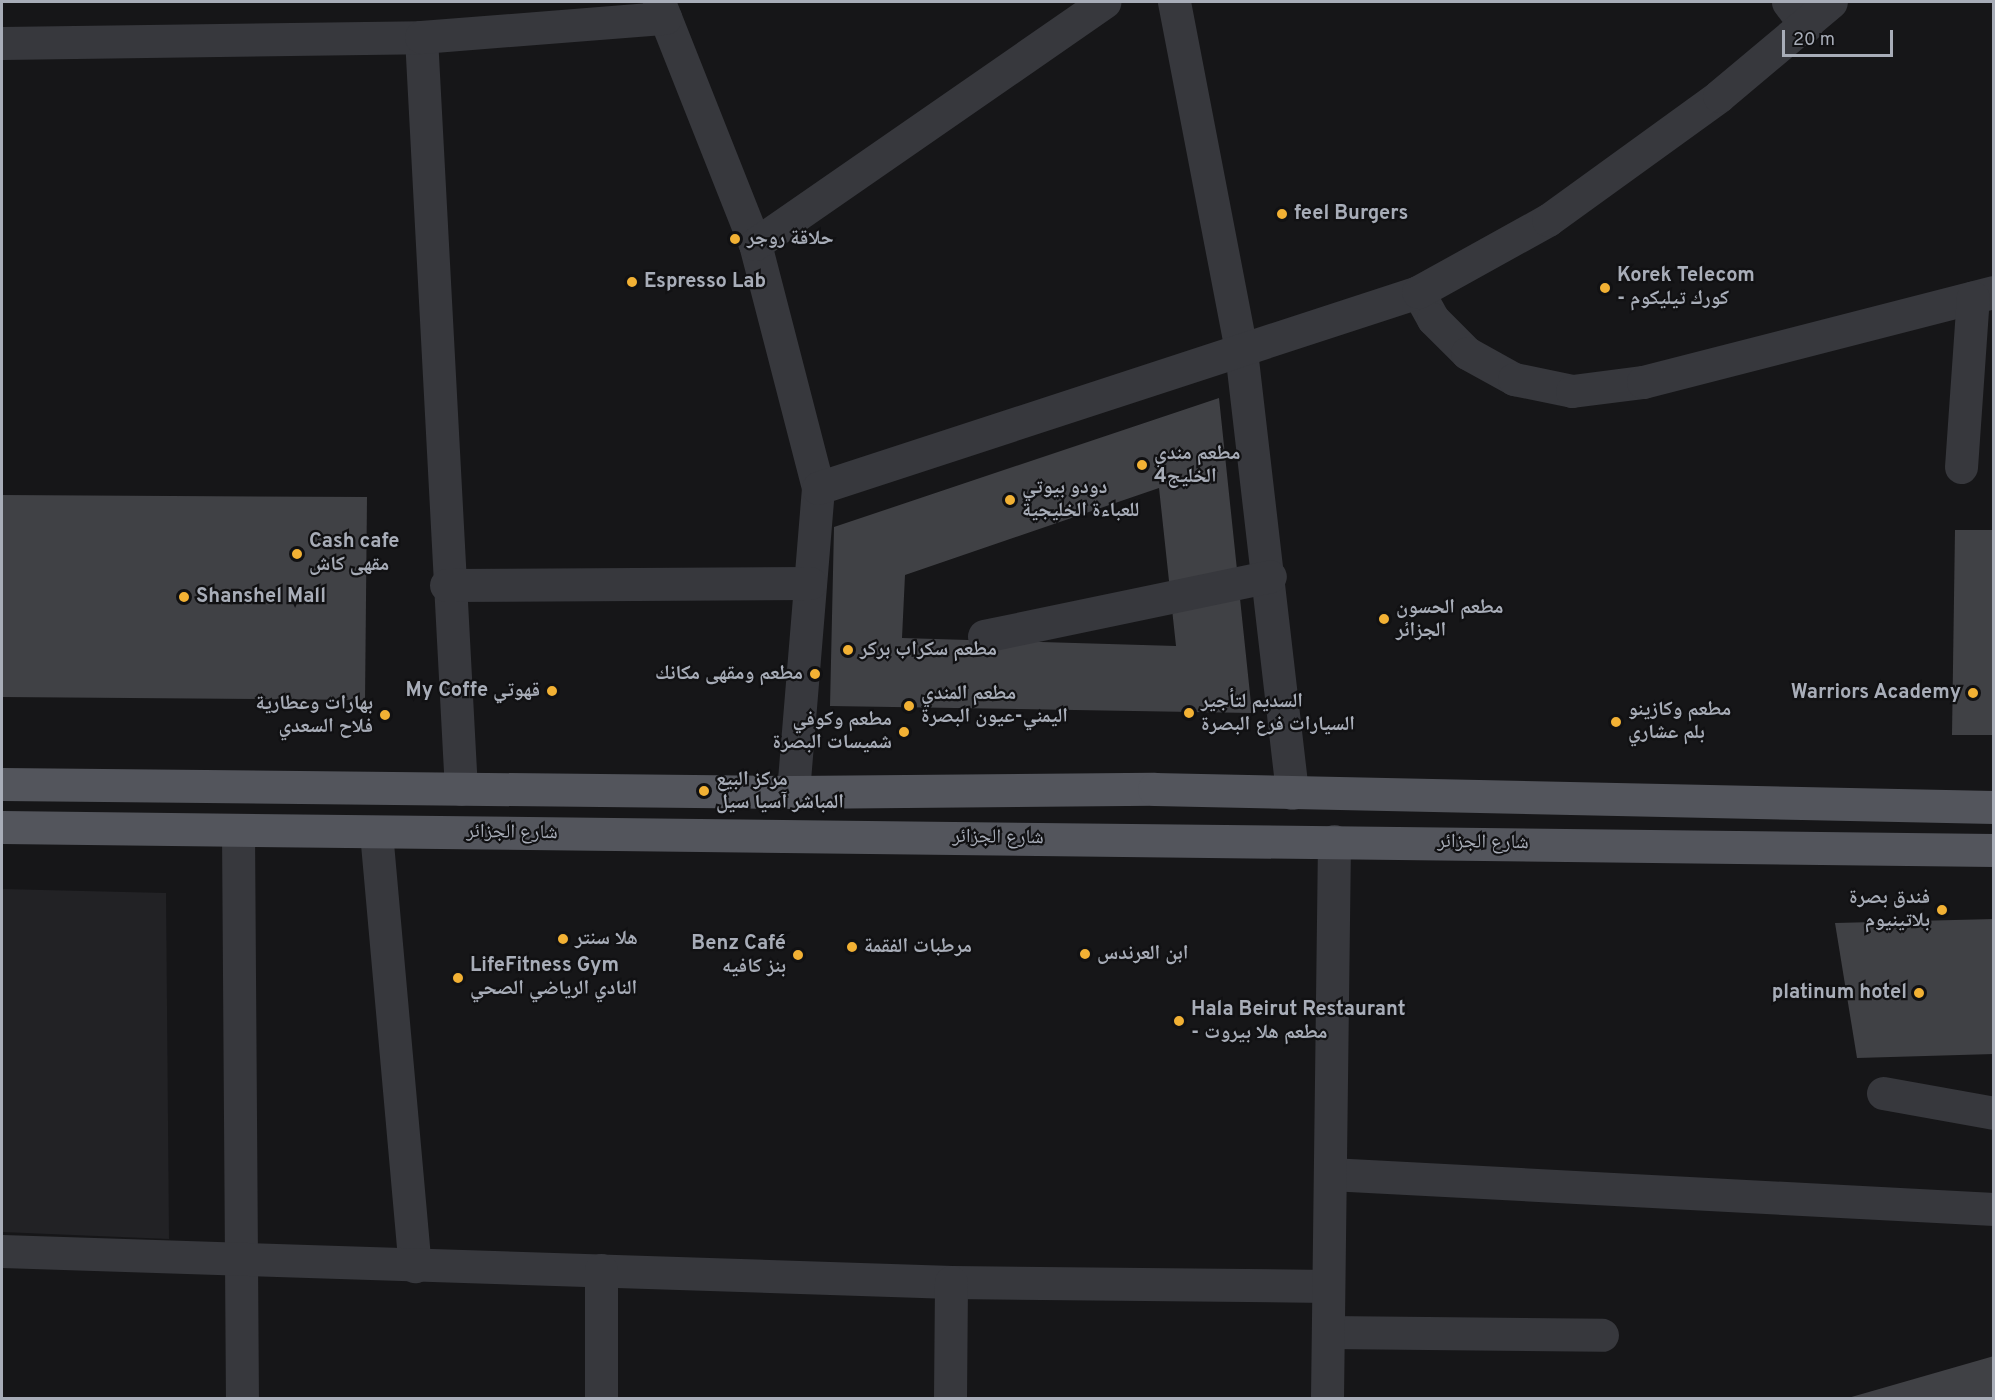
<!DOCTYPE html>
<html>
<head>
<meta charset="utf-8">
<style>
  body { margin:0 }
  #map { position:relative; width:1995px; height:1400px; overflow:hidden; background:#161618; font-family:Overpass,"Noto Naskh Arabic",sans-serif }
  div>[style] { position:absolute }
  .built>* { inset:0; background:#222225 }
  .building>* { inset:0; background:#404145 }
  .minor>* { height:33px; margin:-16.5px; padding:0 16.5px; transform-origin:16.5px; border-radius:16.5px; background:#37383d }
  .major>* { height:33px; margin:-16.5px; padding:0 16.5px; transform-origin:16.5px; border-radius:16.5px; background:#53555c }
  .dots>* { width:16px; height:16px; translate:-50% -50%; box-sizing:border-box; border:3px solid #111113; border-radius:50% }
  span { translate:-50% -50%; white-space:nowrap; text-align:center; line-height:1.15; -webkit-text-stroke:4.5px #111113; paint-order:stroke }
  .poi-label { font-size:20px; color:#a8adb8; font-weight:700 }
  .left { translate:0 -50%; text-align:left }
  .right { translate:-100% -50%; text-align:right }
  .street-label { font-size:20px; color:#a8adb8 }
  .frame { position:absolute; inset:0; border:3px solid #a8adb8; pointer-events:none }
  .scale { position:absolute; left:1782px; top:30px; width:111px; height:27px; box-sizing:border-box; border:3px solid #a8adb8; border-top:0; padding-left:8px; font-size:18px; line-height:21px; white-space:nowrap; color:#a8adb8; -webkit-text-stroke:4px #111113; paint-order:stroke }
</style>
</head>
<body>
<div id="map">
  <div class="built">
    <div style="clip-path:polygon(2px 889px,166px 893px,169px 1239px,2px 1232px)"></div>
  </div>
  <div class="building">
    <div style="clip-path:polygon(evenodd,1219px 398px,1252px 713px,830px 706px,834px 527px,1219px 398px,1159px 488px,1176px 646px,902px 638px,905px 575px,1159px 488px)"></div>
    <div style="clip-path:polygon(2px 495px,367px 497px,365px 700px,2px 697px)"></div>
    <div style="clip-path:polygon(1955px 530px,1994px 530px,1994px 735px,1952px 735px)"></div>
    <div style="clip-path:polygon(1994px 919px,1994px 1054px,1857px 1058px,1835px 923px)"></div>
    <div style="clip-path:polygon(1994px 1356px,1994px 1398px,1848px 1398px)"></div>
  </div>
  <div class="minor">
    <div style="left:659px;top:2px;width:260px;rotate:68.4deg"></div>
    <div style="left:755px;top:244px;width:252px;rotate:75.5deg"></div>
    <div style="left:818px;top:488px;width:305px;rotate:94.7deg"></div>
    <div style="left:1174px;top:2px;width:355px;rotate:79.1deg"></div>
    <div style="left:1241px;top:351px;width:445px;rotate:83.4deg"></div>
    <div style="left:1788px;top:2px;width:30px;rotate:53deg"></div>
    <div style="left:421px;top:37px;width:753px;rotate:86.96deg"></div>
    <div style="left:2px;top:43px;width:419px;rotate:-0.8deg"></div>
    <div style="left:421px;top:37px;width:245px;rotate:-4.5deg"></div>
    <div style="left:755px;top:244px;width:425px;rotate:-34.7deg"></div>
    <div style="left:1418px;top:292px;width:31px;rotate:61deg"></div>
    <div style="left:1433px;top:319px;width:48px;rotate:45deg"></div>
    <div style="left:1467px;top:353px;width:54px;rotate:29deg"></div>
    <div style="left:1514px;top:379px;width:59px;rotate:11.7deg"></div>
    <div style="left:1572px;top:391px;width:72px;rotate:-7.2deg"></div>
    <div style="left:1643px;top:382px;width:362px;rotate:-14.4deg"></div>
    <div style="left:1961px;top:467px;width:170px;rotate:-86deg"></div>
    <div style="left:818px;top:488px;width:631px;rotate:-18.09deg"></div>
    <div style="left:1418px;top:292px;width:149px;rotate:-29deg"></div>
    <div style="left:1548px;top:220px;width:211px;rotate:-35.9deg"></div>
    <div style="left:1719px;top:96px;width:146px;rotate:-40deg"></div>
    <div style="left:446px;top:585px;width:364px;rotate:-0.3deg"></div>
    <div style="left:984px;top:636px;width:292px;rotate:-11.8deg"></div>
    <div style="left:238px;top:831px;width:567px;rotate:89.6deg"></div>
    <div style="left:376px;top:832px;width:436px;rotate:84.9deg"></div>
    <div style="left:1883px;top:1093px;width:113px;rotate:10.2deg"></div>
    <div style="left:1330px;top:1174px;width:665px;rotate:3.02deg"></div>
    <div style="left:2px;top:1251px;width:950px;rotate:1.87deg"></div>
    <div style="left:951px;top:1282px;width:377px;rotate:0.6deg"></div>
    <div style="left:601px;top:1270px;width:128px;rotate:90deg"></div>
    <div style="left:1328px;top:1332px;width:274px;rotate:0.6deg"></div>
    <div style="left:950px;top:1398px;width:116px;rotate:-89.5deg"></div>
    <div style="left:1327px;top:1398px;width:557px;rotate:-89.28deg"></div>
  </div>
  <div class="major">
    <div style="left:2px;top:784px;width:791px;rotate:0.58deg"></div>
    <div style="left:793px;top:792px;width:361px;rotate:-0.5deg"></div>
    <div style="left:1154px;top:789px;width:840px;rotate:1.23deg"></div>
    <div style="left:2px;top:827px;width:1992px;rotate:0.66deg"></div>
  </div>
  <div class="dots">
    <div style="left:1282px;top:214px;background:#f2b134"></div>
    <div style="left:735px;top:239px;background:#f2b134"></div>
    <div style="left:632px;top:282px;background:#f2b134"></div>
    <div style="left:1605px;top:288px;background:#f2b134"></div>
    <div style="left:1142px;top:465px;background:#f2b134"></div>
    <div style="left:1010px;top:500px;background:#f2b134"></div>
    <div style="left:297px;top:554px;background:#f2b134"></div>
    <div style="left:184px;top:597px;background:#f2b134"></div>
    <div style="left:1384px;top:619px;background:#f2b134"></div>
    <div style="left:848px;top:650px;background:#f2b134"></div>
    <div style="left:815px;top:674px;background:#f2b134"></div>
    <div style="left:552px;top:691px;background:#f2b134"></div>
    <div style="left:1973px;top:693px;background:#f2b134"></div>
    <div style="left:909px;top:706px;background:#f2b134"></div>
    <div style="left:1189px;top:713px;background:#f2b134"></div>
    <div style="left:385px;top:715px;background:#f2b134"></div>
    <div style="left:1616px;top:722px;background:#f2b134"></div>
    <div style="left:904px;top:732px;background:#f2b134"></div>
    <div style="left:704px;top:791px;background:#f2b134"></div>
    <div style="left:1942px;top:910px;background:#f2b134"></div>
    <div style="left:563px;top:939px;background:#f2b134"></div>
    <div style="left:852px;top:947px;background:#f2b134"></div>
    <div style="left:1085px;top:954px;background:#f2b134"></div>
    <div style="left:798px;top:955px;background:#f2b134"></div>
    <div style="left:458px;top:978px;background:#f2b134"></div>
    <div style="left:1919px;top:993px;background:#f2b134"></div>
    <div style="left:1179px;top:1021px;background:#f2b134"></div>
  </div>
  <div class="poi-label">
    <span class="left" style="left:1294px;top:214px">feel Burgers</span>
    <span class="left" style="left:747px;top:239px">حلاقة روجر</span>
    <span class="left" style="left:1617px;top:288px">Korek Telecom<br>- كورك تيليكوم</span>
    <span class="left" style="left:644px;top:282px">Espresso Lab</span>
    <span class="left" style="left:1154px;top:466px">مطعم مندي<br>الخليج4</span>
    <span class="left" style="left:1022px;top:500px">دودو بيوتي<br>للعباءة الخليجية</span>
    <span class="left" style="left:309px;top:554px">Cash cafe<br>مقهى كاش</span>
    <span class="left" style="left:196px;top:597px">Shanshel Mall</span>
    <span class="left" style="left:1396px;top:620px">مطعم الحسون<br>الجزائر</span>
    <span class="left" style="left:860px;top:650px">مطعم سكراب بركر</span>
    <span class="right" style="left:803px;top:674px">مطعم ومقهى مكانك</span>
    <span class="right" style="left:540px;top:691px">My Coffe قهوتي</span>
    <span class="right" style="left:1961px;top:693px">Warriors Academy</span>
    <span class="left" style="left:921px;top:706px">مطعم المندي<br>اليمني-عيون البصرة</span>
    <span class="left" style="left:1201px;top:714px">السديم لتأجير<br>السيارات فرع البصرة</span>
    <span class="right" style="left:373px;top:716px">بهارات وعطارية<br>فلاح السعدي</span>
    <span class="left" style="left:1628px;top:722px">مطعم وكازينو<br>بلم عشاري</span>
    <span class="right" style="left:892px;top:732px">مطعم وكوفي<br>شميسات البصرة</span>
    <span class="left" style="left:716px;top:792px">مركز البيع<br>المباشر آسيا سيل</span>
    <span class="right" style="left:1930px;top:910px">فندق بصرة<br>بلاتينيوم</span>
    <span class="left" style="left:575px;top:939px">هلا سنتر</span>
    <span class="right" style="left:786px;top:956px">Benz Café<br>بنز كافيه</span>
    <span class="left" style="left:864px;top:947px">مرطبات الفقمة</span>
    <span class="left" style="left:1097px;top:954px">ابن العرندس</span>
    <span class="left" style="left:470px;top:978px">LifeFitness Gym<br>النادي الرياضي الصحي</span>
    <span class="right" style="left:1907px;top:993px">platinum hotel</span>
    <span class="left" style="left:1191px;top:1022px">Hala Beirut Restaurant<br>- مطعم هلا بيروت</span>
  </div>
  <div class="street-label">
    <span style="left:512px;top:833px;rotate:1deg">شارع الجزائر</span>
    <span style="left:998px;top:838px;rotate:1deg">شارع الجزائر</span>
    <span style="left:1483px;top:843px;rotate:1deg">شارع الجزائر</span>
  </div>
  <div class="frame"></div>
  <div class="scale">20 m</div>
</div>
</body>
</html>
